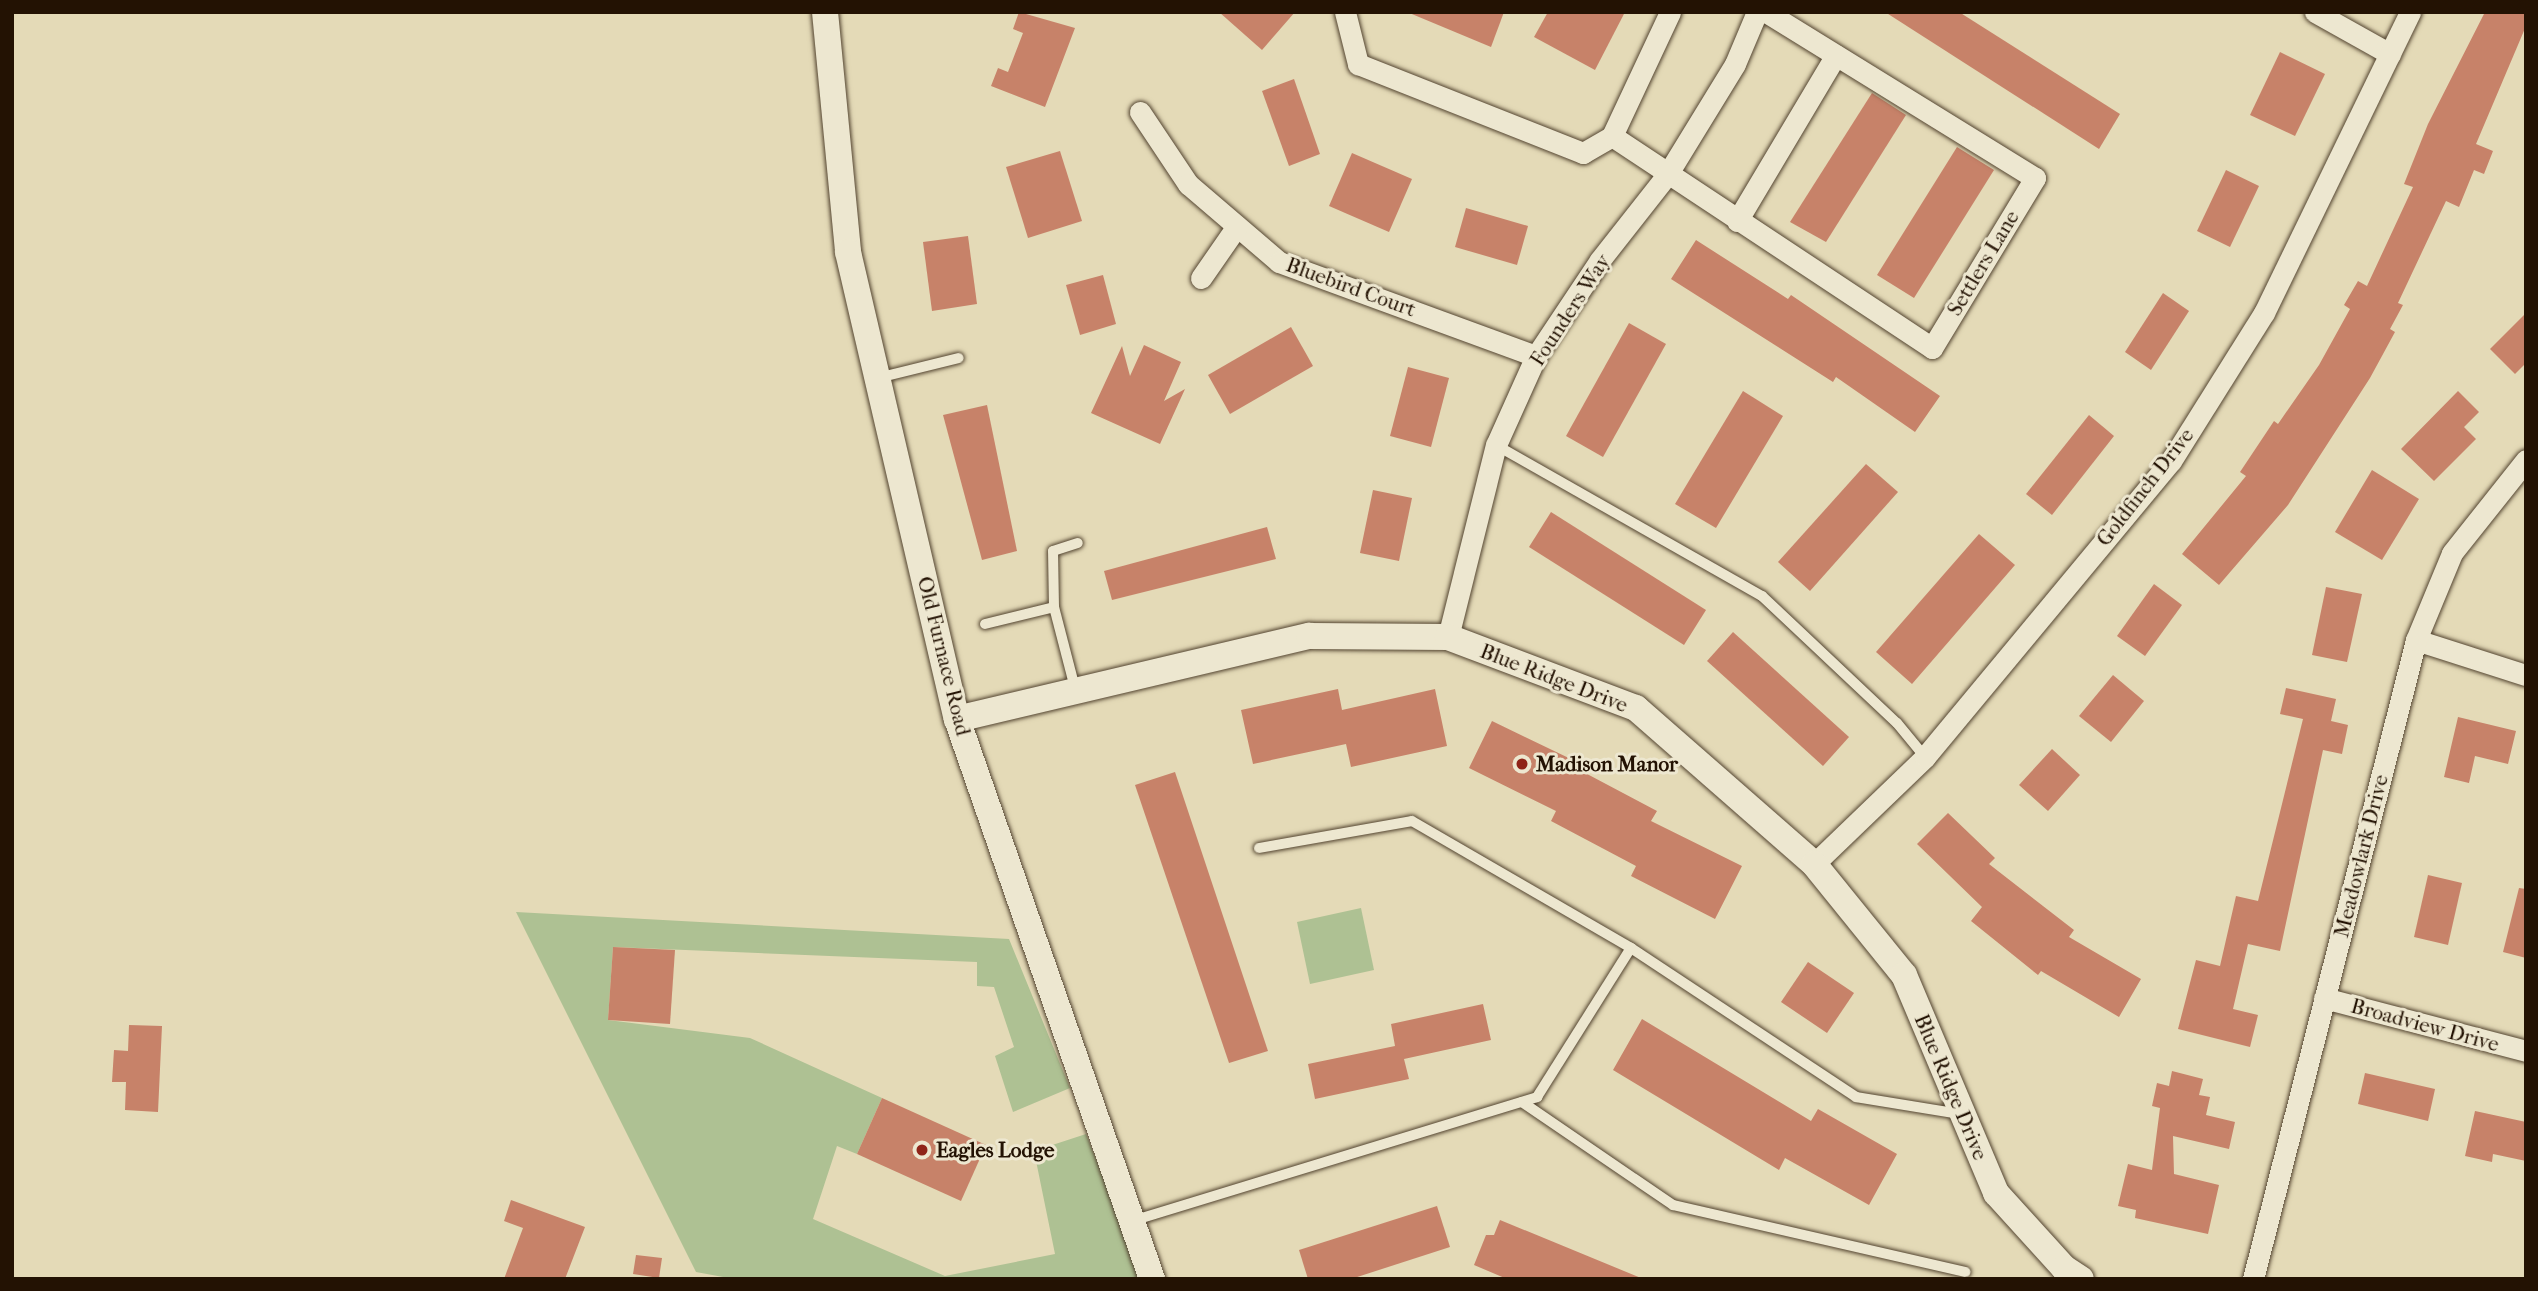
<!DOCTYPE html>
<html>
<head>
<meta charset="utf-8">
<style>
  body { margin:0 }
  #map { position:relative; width:2538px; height:1291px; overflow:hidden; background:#e4dab7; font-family:"IM FELL French Canon",serif }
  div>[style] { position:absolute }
  .green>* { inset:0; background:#aec193 }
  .building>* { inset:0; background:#c78269 }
  .roads { filter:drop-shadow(0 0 2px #534430) drop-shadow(0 0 2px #534430) }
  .service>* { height:10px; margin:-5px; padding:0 5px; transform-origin:5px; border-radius:5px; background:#ede7d0 }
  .minor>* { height:21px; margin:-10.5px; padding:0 10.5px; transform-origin:10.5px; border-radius:10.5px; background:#ede7d0 }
  .tertiary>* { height:26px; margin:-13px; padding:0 13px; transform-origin:13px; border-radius:13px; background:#ede7d0 }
  .dots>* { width:19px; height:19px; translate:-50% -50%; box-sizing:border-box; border:4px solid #ede7d0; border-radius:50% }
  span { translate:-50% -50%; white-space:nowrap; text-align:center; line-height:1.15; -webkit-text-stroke:6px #ede7d0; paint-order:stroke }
  .street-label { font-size:21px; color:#231203 }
  .poi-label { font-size:21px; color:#231203; font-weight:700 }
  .left { translate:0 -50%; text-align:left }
  .frame { position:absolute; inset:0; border:14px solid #231203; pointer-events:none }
</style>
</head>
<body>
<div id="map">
  <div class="green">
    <div style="clip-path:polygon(1361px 908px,1374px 970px,1310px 984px,1297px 922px)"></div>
    <div style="clip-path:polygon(516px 912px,1009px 939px,1070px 1088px,1013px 1112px,995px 1056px,1014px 1047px,994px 987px,977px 986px,977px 962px,613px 947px,608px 1020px,750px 1038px,882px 1098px,857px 1154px,837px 1146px,813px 1219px,945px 1276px,1055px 1254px,1034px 1151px,1086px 1134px,1144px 1279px,734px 1279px,696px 1272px)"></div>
  </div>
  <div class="building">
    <div style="clip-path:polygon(1019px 12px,1075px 28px,1045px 107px,991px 86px,998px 68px,1008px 72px,1023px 33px,1013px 29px)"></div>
    <div style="clip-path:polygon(1219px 12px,1295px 12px,1262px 50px)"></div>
    <div style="clip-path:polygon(1407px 12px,1504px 12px,1491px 47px)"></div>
    <div style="clip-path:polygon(1548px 12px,1625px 12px,1595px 70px,1534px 37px)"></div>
    <div style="clip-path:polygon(1885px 12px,1959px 12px,2120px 114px,2099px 149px)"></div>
    <div style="clip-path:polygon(2485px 12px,2526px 12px,2526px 26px,2476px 144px,2493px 151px,2484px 174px,2474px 170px,2459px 207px,2446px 201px,2398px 303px,2403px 305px,2390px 329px,2395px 332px,2370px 378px,2288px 505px,2219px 585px,2182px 554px,2246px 476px,2240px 472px,2274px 421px,2278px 424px,2319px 365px,2350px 309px,2344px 305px,2358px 281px,2367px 286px,2413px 187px,2404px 184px,2428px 124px)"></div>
    <div style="clip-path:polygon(2280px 52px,2325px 74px,2295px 136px,2250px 115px)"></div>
    <div style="clip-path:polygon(1294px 79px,1320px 154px,1289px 166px,1262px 91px)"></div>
    <div style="clip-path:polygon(1872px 93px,1906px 115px,1826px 242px,1790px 222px)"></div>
    <div style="clip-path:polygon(1957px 147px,1994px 170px,1914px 298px,1877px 275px)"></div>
    <div style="clip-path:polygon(1060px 151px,1082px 221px,1028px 238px,1006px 167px)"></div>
    <div style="clip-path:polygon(1352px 153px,1412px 179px,1389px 232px,1329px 206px)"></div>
    <div style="clip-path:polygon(2226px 170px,2259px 186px,2230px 247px,2197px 231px)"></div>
    <div style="clip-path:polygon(1466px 208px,1528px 226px,1517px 265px,1455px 247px)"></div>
    <div style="clip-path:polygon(968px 236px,977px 304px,932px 311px,923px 242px)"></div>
    <div style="clip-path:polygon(1696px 240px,1788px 299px,1791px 295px,1940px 396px,1915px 432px,1836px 377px,1833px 382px,1671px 279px)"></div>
    <div style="clip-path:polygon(1103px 275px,1116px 324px,1080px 335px,1066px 285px)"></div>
    <div style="clip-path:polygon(2163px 293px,2189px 311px,2151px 370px,2125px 352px)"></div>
    <div style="clip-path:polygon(2526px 313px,2526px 363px,2515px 374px,2490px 349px)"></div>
    <div style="clip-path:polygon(1629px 323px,1666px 344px,1603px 457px,1566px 436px)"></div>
    <div style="clip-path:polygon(1291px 327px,1313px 366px,1230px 414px,1208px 375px)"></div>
    <div style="clip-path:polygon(1144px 345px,1181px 362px,1164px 401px,1185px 389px,1160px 444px,1091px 413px,1122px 346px,1130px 376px)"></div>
    <div style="clip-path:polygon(1408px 367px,1449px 378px,1431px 447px,1390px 436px)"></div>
    <div style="clip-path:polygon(1743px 391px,1783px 416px,1716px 528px,1675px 504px)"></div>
    <div style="clip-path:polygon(2458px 391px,2479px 412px,2464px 427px,2476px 439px,2434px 481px,2401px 449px)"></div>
    <div style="clip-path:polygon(987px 405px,1017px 551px,982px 560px,943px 415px)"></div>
    <div style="clip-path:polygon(2089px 415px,2114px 436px,2052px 515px,2026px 494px)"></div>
    <div style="clip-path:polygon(1866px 464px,1898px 492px,1810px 591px,1778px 562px)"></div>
    <div style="clip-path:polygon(2372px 470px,2419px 499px,2382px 560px,2335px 532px)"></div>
    <div style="clip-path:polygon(1373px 490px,1412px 498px,1399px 561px,1360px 553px)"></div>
    <div style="clip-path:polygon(1551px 512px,1706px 610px,1684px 645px,1529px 547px)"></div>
    <div style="clip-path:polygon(1267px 527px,1276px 559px,1112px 600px,1104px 571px)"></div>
    <div style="clip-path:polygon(1979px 534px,2015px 565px,1912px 684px,1876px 652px)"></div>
    <div style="clip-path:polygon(2154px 584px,2182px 605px,2145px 656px,2117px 636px)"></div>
    <div style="clip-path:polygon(2326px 587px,2362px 594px,2347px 662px,2312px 655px)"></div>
    <div style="clip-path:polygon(1733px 632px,1849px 737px,1823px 766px,1707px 661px)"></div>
    <div style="clip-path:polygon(2113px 675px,2144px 701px,2111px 742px,2079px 716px)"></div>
    <div style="clip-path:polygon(2286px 688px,2336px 699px,2331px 721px,2348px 725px,2342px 754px,2323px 750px,2280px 951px,2248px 944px,2233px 1009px,2258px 1015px,2250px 1047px,2178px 1029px,2196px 960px,2220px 966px,2236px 896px,2258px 901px,2303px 719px,2280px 714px)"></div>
    <div style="clip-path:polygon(1338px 689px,1342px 710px,1435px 689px,1447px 746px,1351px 767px,1346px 744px,1253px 764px,1241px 710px)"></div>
    <div style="clip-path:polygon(2458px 717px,2516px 731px,2508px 764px,2475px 756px,2469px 783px,2444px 777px)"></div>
    <div style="clip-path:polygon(1492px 721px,1575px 761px,1572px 766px,1657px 811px,1651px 821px,1742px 866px,1715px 919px,1631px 876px,1636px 866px,1551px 821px,1556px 811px,1469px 768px)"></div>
    <div style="clip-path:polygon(2052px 749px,2080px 775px,2048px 811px,2019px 785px)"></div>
    <div style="clip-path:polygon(1175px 772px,1268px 1051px,1229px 1063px,1135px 785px)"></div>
    <div style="clip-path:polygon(1948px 813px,1995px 858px,1989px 864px,2074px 930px,2069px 937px,2141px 979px,2119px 1017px,2041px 971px,2038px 975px,1971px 921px,1982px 907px,1917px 844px)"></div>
    <div style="clip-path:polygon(2428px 875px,2462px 883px,2448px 945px,2414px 937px)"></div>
    <div style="clip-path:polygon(2519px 888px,2526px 889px,2526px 958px,2503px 952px)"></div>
    <div style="clip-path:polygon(613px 947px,675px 950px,670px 1024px,608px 1020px)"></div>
    <div style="clip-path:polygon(1808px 962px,1854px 993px,1827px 1033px,1781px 1002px)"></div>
    <div style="clip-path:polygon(1483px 1004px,1491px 1040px,1404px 1059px,1409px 1079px,1315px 1099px,1308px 1064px,1395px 1046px,1391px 1024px)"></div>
    <div style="clip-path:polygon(1642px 1019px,1811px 1121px,1818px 1109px,1897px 1154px,1869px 1205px,1785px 1158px,1779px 1170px,1613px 1070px)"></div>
    <div style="clip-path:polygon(129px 1025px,162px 1026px,158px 1112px,125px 1110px,126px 1082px,112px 1082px,114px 1050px,128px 1051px)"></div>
    <div style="clip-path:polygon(2172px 1071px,2203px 1079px,2199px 1095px,2210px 1097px,2206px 1115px,2235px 1122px,2229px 1149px,2173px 1136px,2174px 1174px,2219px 1185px,2208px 1234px,2135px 1218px,2136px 1210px,2118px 1206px,2128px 1164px,2152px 1170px,2160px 1108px,2152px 1106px,2157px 1083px,2169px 1086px)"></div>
    <div style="clip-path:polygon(2365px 1073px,2435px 1089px,2428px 1121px,2358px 1104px)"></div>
    <div style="clip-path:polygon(882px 1098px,986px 1145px,961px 1201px,857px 1154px)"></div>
    <div style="clip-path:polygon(2475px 1111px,2526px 1122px,2526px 1161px,2493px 1154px,2492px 1162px,2465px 1156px)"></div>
    <div style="clip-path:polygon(511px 1200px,585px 1227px,565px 1279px,504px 1279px,523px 1228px,504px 1221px)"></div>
    <div style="clip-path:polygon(1437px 1206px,1450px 1247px,1351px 1279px,1308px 1279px,1299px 1250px)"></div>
    <div style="clip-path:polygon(1500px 1220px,1641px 1278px,1641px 1279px,1507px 1279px,1474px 1265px,1486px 1235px,1494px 1235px)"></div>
    <div style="clip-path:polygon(636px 1255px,662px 1258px,659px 1278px,633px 1274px)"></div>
  </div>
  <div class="roads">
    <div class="service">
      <div style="left:878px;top:378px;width:83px;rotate:-13.9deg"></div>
      <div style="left:1496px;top:445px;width:306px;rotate:29.6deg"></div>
      <div style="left:1762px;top:596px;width:185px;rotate:43.3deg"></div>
      <div style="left:1897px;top:723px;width:44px;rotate:50.5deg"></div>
      <div style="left:1054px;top:607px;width:56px;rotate:-91deg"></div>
      <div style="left:1053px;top:551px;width:26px;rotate:-18deg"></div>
      <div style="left:985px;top:624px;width:71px;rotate:-13.8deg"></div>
      <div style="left:1054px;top:607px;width:84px;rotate:75.5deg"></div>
      <div style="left:1259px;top:848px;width:155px;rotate:-10deg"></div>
      <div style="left:1412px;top:821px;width:253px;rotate:30.1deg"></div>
      <div style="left:1631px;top:948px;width:270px;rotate:33.5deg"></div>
      <div style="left:1856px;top:1097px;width:105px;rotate:9.3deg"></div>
      <div style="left:1522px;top:1102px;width:183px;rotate:34.3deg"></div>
      <div style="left:1673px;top:1205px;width:300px;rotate:12.9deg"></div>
      <div style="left:1132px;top:1221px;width:424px;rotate:-17deg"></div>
      <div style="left:1537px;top:1097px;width:176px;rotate:-57.8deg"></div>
    </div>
    <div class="minor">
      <div style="left:1345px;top:12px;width:54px;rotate:76deg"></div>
      <div style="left:1358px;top:64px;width:242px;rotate:21.6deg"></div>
      <div style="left:1583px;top:153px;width:34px;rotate:-30deg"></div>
      <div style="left:1612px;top:136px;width:384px;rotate:33.5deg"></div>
      <div style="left:1932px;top:348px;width:199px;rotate:-58.8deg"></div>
      <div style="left:2035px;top:178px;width:316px;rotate:-148.3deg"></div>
      <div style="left:2315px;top:12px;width:86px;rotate:29.2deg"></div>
      <div style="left:1140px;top:112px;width:87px;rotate:56.3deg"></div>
      <div style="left:1188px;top:184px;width:120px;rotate:40.6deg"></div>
      <div style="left:1279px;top:262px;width:274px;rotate:20.1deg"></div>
      <div style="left:1612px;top:136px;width:137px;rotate:-64.9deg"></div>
      <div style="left:1737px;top:221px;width:193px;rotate:-59.2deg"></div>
      <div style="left:1201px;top:278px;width:63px;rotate:-55.3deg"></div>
      <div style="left:1448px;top:637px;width:198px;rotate:-76deg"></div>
      <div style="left:1496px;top:445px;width:98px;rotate:-65.8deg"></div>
      <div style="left:1536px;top:356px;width:115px;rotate:-56.3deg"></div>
      <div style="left:1600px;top:260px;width:108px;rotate:-51.8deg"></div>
      <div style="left:1667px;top:175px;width:130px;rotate:-58.5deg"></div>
      <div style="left:1735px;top:64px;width:56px;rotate:-67.1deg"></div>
      <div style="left:2416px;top:640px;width:115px;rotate:17.7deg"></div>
      <div style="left:1814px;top:864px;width:154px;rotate:-43.9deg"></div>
      <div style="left:1925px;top:757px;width:385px;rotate:-50.3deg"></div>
      <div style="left:2171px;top:461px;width:175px;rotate:-57.9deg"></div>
      <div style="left:2264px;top:313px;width:335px;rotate:-64.1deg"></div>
      <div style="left:2324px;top:998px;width:209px;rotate:14.7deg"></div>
      <div style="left:2253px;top:1279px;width:659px;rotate:-75.69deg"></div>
      <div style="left:2416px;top:640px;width:94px;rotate:-67.5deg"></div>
      <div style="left:2452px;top:553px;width:119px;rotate:-51.5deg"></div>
    </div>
    <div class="tertiary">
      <div style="left:825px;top:12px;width:241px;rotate:84.5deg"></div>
      <div style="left:848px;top:252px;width:480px;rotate:76.9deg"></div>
      <div style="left:957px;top:719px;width:593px;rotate:70.8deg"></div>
      <div style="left:957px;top:719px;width:362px;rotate:-13.3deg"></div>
      <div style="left:1309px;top:636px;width:139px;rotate:0.4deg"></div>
      <div style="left:1448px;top:637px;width:201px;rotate:20.7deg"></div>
      <div style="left:1636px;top:708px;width:237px;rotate:41.2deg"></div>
      <div style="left:1814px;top:864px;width:143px;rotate:51deg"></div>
      <div style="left:1904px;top:975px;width:237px;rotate:67.1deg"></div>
      <div style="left:1996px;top:1193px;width:101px;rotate:47.8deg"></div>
      <div style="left:2064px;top:1268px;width:20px;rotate:33deg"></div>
    </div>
  </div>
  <div class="dots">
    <div style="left:1522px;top:764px;background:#8f2418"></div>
    <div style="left:922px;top:1150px;background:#8f2418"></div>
  </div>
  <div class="street-label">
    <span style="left:1983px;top:263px;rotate:-59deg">Settlers Lane</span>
    <span style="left:1351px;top:287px;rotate:20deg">Bluebird Court</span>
    <span style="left:1570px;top:310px;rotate:-57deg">Founders Way</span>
    <span style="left:2145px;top:487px;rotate:-52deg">Goldfinch Drive</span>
    <span style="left:944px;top:656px;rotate:76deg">Old Furnace Road</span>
    <span style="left:1554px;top:678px;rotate:21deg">Blue Ridge Drive</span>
    <span style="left:2361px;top:856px;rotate:-76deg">Meadowlark Drive</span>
    <span style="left:2425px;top:1025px;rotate:15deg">Broadview Drive</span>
    <span style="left:1951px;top:1087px;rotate:67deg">Blue Ridge Drive</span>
  </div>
  <div class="poi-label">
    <span class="left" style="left:1536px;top:764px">Madison Manor</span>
    <span class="left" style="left:936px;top:1150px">Eagles Lodge</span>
  </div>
  <div class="frame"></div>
</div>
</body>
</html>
